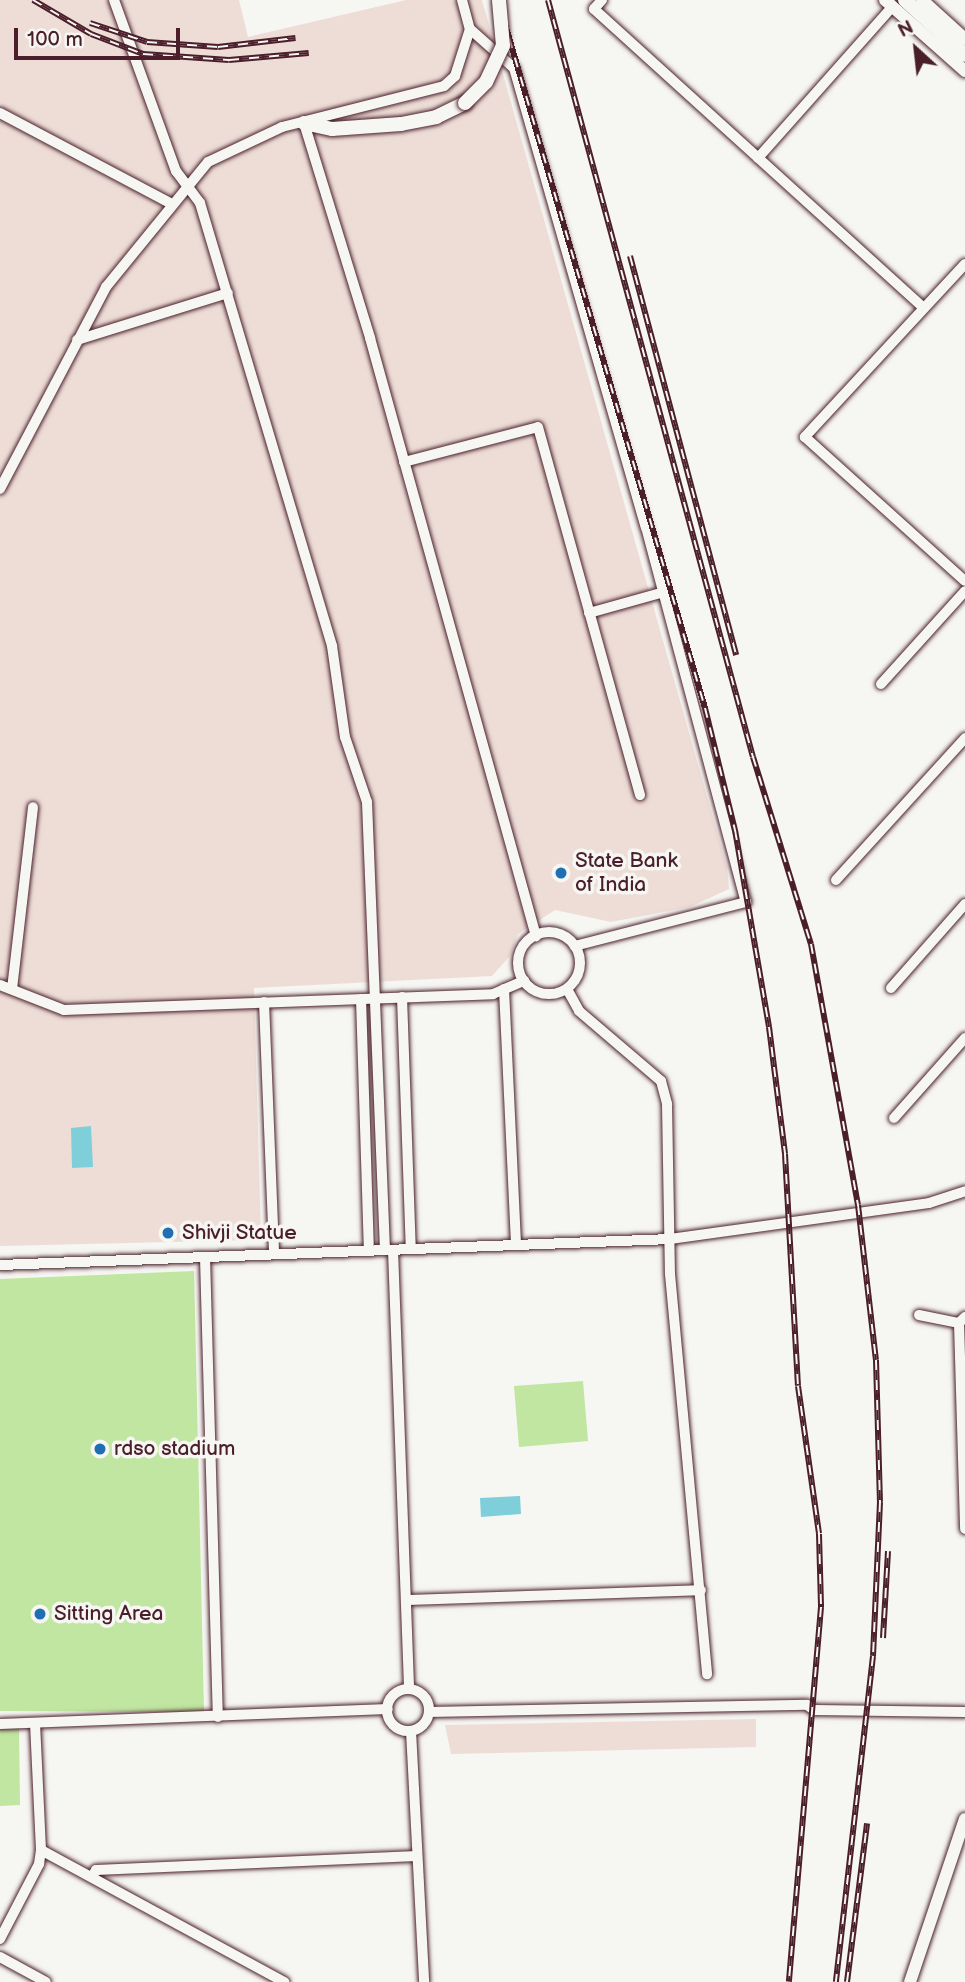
<!DOCTYPE html>
<html>
<head>
<meta charset="utf-8">
<style>
  body { margin:0 }
  #map { position:relative; width:965px; height:1982px; overflow:hidden; background:#f6f6f2; font-family:"Balsamiq Sans",sans-serif }
  div>[style] { position:absolute }
  .built>* { inset:0; background:#eeddd7 }
  .green>* { inset:0; background:#c0e6a1 }
  .water>* { inset:0; background:#7fcfda }
  .roads { filter:drop-shadow(0 0 2px #4a1f2b) drop-shadow(0 0 2px #4a1f2b) }
  .minor>* { height:10px; margin:-5px; padding:0 5px; transform-origin:5px; border-radius:5px; background:#f6f6f2 }
  .minor>.ring { margin:-5px; padding:0; box-sizing:content-box; background:none; border:10px solid #f6f6f2; border-radius:50% }
  .tertiary>* { height:12px; margin:-6px; padding:0 6px; transform-origin:6px; border-radius:6px; background:#f6f6f2 }
  .secondary>* { height:14px; margin:-7px; padding:0 7px; transform-origin:7px; border-radius:7px; background:#f6f6f2 }
  .rail>* { height:6px; margin-top:-3px; transform-origin:0; background:repeating-linear-gradient(90deg,#f6f6f2 0 10px,#4a1f2b 0 20px); box-sizing:border-box; border-block:2px solid #4a1f2b }
  .bridges { filter:drop-shadow(0 0 2px #4a1f2b) drop-shadow(0 0 2px #4a1f2b) }
  .secondary-bridge>* { height:14px; margin:-7px; padding:0 7px; transform-origin:7px; border-radius:7px; background:#f6f6f2 }
  .dots>* { width:19px; height:19px; translate:-50% -50%; box-sizing:border-box; border:4px solid #f6f6f2; border-radius:50% }
  span { translate:-50% -50%; white-space:nowrap; text-align:center; line-height:1.15; -webkit-text-stroke:7px #f6f6f2; paint-order:stroke }
  .poi-label { font-size:21px; color:#4a1f2b }
  .left { translate:0 -50%; text-align:left }
  .north { position:absolute; left:881px; top:14px; width:70px; height:70px; -webkit-text-stroke:5px #f6f6f2; paint-order:stroke; rotate:333deg; font-size:19px; font-weight:700; line-height:28px; text-align:center; color:#4a1f2b }
  .north::after { content:''; display:block; margin:auto; width:24px; height:32px; background:#4a1f2b; clip-path:polygon(50% 0,100% 100%,50% 72%,0 100%) }
  .scale { position:absolute; left:14px; top:28px; width:166px; height:32px; box-sizing:border-box; border:4px solid #4a1f2b; border-top:0; padding-left:9px; font-size:21px; line-height:24px; white-space:nowrap; color:#4a1f2b; -webkit-text-stroke:5px #f6f6f2; paint-order:stroke }
</style>
</head>
<body>
<div id="map">
  <div class="built">
    <div style="clip-path:polygon(0 0,239px 0,248px 37px,406px 0,482px 0,727px 867px,729px 889px,690px 907px,611px 922px,555px 910px,518px 934px,510px 956px,492px 976px,254px 988px,261px 1240px,0 1246px)"></div>
    <div style="clip-path:polygon(756px 1719px,756px 1747px,451px 1754px,445px 1725px)"></div>
  </div>
  <div class="green">
    <div style="clip-path:polygon(194px 1271px,204px 1712px,0 1711px,0 1279px)"></div>
    <div style="clip-path:polygon(583px 1381px,588px 1441px,519px 1447px,514px 1386px)"></div>
    <div style="clip-path:polygon(19px 1727px,20px 1805px,0 1806px,0 1729px)"></div>
  </div>
  <div class="water">
    <div style="clip-path:polygon(91px 1126px,93px 1167px,72px 1168px,71px 1128px)"></div>
    <div style="clip-path:polygon(520px 1496px,521px 1514px,481px 1517px,480px 1498px)"></div>
  </div>
  <div class="roads">
    <div class="minor">
      <div style="left:114px;top:0;width:182px;rotate:70.1deg"></div>
      <div style="left:176px;top:171px;width:40px;rotate:53deg"></div>
      <div style="left:200px;top:203px;width:462px;rotate:73.4deg"></div>
      <div style="left:332px;top:646px;width:92px;rotate:81.9deg"></div>
      <div style="left:345px;top:737px;width:69px;rotate:71.3deg"></div>
      <div style="left:367px;top:802px;width:448px;rotate:87.7deg"></div>
      <div style="left:462px;top:0;width:30px;rotate:75deg"></div>
      <div style="left:470px;top:29px;width:59px;rotate:41.6deg"></div>
      <div style="left:514px;top:68px;width:478px;rotate:74deg"></div>
      <div style="left:646px;top:527px;width:388px;rotate:75.1deg"></div>
      <div style="left:746px;top:902px;width:177px;rotate:165.6deg"></div>
      <div style="left:602px;top:0;width:12px;rotate:132deg"></div>
      <div style="left:594px;top:9px;width:445px;rotate:42.2deg"></div>
      <div style="left:0;top:113px;width:195px;rotate:27.9deg"></div>
      <div style="left:304px;top:123px;width:225px;rotate:72.9deg"></div>
      <div style="left:370px;top:338px;width:621px;rotate:74.49deg"></div>
      <div style="left:758px;top:158px;width:202px;rotate:-48.4deg"></div>
      <div style="left:965px;top:264px;width:236px;rotate:132.8deg"></div>
      <div style="left:805px;top:437px;width:215px;rotate:42deg"></div>
      <div style="left:77px;top:340px;width:158px;rotate:-17.3deg"></div>
      <div style="left:404px;top:462px;width:138px;rotate:-14.6deg"></div>
      <div style="left:538px;top:427px;width:382px;rotate:74.5deg"></div>
      <div style="left:0;top:489px;width:228px;rotate:-62.3deg"></div>
      <div style="left:106px;top:287px;width:161px;rotate:-50.8deg"></div>
      <div style="left:208px;top:162px;width:82px;rotate:-25.3deg"></div>
      <div style="left:282px;top:127px;width:167px;rotate:-14.2deg"></div>
      <div style="left:444px;top:86px;width:15px;rotate:-42deg"></div>
      <div style="left:455px;top:76px;width:49px;rotate:-72.3deg"></div>
      <div style="left:589px;top:613px;width:78px;rotate:-15.6deg"></div>
      <div style="left:881px;top:684px;width:125px;rotate:-47.9deg"></div>
      <div style="left:836px;top:880px;width:192px;rotate:-47.7deg"></div>
      <div class="ring" style="left:518px;top:932px;width:52px;height:52px"></div>
      <div style="left:0;top:985px;width:69px;rotate:21.3deg"></div>
      <div style="left:64px;top:1010px;width:429px;rotate:-2.1deg"></div>
      <div style="left:493px;top:994px;width:34px;rotate:-23deg"></div>
      <div style="left:891px;top:988px;width:112px;rotate:-48.6deg"></div>
      <div style="left:12px;top:989px;width:183px;rotate:-83.4deg"></div>
      <div style="left:504px;top:989px;width:256px;rotate:87.3deg"></div>
      <div style="left:567px;top:989px;width:25px;rotate:61deg"></div>
      <div style="left:579px;top:1011px;width:108px;rotate:40.5deg"></div>
      <div style="left:661px;top:1081px;width:24px;rotate:75deg"></div>
      <div style="left:667px;top:1104px;width:170px;rotate:89deg"></div>
      <div style="left:670px;top:1274px;width:402px;rotate:84.7deg"></div>
      <div style="left:402px;top:997px;width:252px;rotate:88deg"></div>
      <div style="left:361px;top:999px;width:252px;rotate:88.2deg"></div>
      <div style="left:264px;top:1002px;width:252px;rotate:87.7deg"></div>
      <div style="left:894px;top:1118px;width:107px;rotate:-48.4deg"></div>
      <div style="left:393px;top:1250px;width:439px;rotate:87.9deg"></div>
      <div style="left:205px;top:1257px;width:460px;rotate:88.4deg"></div>
      <div style="left:0;top:1265px;width:671px;rotate:-2.22deg"></div>
      <div style="left:670px;top:1239px;width:261px;rotate:-7.9deg"></div>
      <div style="left:929px;top:1203px;width:38px;rotate:-18deg"></div>
      <div style="left:919px;top:1315px;width:41px;rotate:11.3deg"></div>
      <div style="left:965px;top:1317px;width:8px;rotate:135deg"></div>
      <div style="left:959px;top:1323px;width:206px;rotate:88.3deg"></div>
      <div style="left:406px;top:1600px;width:295px;rotate:-1.9deg"></div>
      <div class="ring" style="left:387px;top:1689px;width:32px;height:32px"></div>
      <div style="left:429px;top:1712px;width:378px;rotate:-1.1deg"></div>
      <div style="left:807px;top:1705px;width:9px;rotate:36deg"></div>
      <div style="left:814px;top:1710px;width:151px;rotate:0.8deg"></div>
      <div style="left:0;top:1724px;width:388px;rotate:-2.2deg"></div>
      <div style="left:411px;top:1731px;width:251px;rotate:87deg"></div>
      <div style="left:41px;top:1850px;width:277px;rotate:28.5deg"></div>
      <div style="left:92px;top:1877px;width:8px;rotate:-60deg"></div>
      <div style="left:96px;top:1870px;width:321px;rotate:-2.5deg"></div>
      <div style="left:0;top:1939px;width:85px;rotate:-62.5deg"></div>
      <div style="left:39px;top:1864px;width:14px;rotate:-82deg"></div>
      <div style="left:41px;top:1850px;width:127px;rotate:-92.7deg"></div>
      <div style="left:0;top:1957px;width:52px;rotate:28.5deg"></div>
    </div>
    <div class="tertiary">
      <div style="left:885px;top:0;width:107px;rotate:41.6deg"></div>
      <div style="left:922px;top:0;width:58px;rotate:42.2deg"></div>
      <div style="left:910px;top:1982px;width:172px;rotate:-71.4deg"></div>
    </div>
    <div class="secondary">
      <div style="left:905px;top:0;width:81px;rotate:42.5deg"></div>
      <div style="left:304px;top:123px;width:29px;rotate:12deg"></div>
      <div style="left:332px;top:129px;width:69px;rotate:-4.1deg"></div>
      <div style="left:401px;top:124px;width:36px;rotate:-11deg"></div>
      <div style="left:436px;top:117px;width:32px;rotate:-26deg"></div>
    </div>
  </div>
  <div class="rail">
    <div style="left:33px;top:0;width:67px;rotate:30.4deg"></div>
    <div style="left:91px;top:34px;width:56px;rotate:21deg"></div>
    <div style="left:143px;top:54px;width:86px;rotate:4deg"></div>
    <div style="left:229px;top:60px;width:80px;rotate:-5deg"></div>
    <div style="left:498px;top:0;width:738px;rotate:73.7deg"></div>
    <div style="left:705px;top:708px;width:126px;rotate:76.2deg"></div>
    <div style="left:735px;top:830px;width:200px;rotate:80.2deg"></div>
    <div style="left:769px;top:1027px;width:128px;rotate:82.8deg"></div>
    <div style="left:785px;top:1154px;width:232px;rotate:86.8deg"></div>
    <div style="left:798px;top:1386px;width:149px;rotate:81.9deg"></div>
    <div style="left:819px;top:1534px;width:73px;rotate:88.4deg"></div>
    <div style="left:821px;top:1607px;width:376px;rotate:94.9deg"></div>
    <div style="left:548px;top:0;width:784px;rotate:74.85deg"></div>
    <div style="left:753px;top:757px;width:196px;rotate:72.8deg"></div>
    <div style="left:811px;top:944px;width:265px;rotate:79.8deg"></div>
    <div style="left:858px;top:1205px;width:156px;rotate:83.4deg"></div>
    <div style="left:876px;top:1360px;width:142px;rotate:88.4deg"></div>
    <div style="left:880px;top:1502px;width:154px;rotate:92.6deg"></div>
    <div style="left:873px;top:1656px;width:328px;rotate:96.5deg"></div>
    <div style="left:90px;top:23px;width:60px;rotate:18.4deg"></div>
    <div style="left:147px;top:42px;width:71px;rotate:4deg"></div>
    <div style="left:218px;top:47px;width:78px;rotate:-6.7deg"></div>
    <div style="left:630px;top:256px;width:413px;rotate:75.1deg"></div>
    <div style="left:883px;top:1638px;width:87px;rotate:-86.7deg"></div>
    <div style="left:847px;top:1982px;width:160px;rotate:-82.8deg"></div>
  </div>
  <div class="bridges">
    <div class="secondary-bridge">
      <div style="left:465px;top:103px;width:30px;rotate:-45deg"></div>
      <div style="left:486px;top:82px;width:40px;rotate:-65deg"></div>
      <div style="left:503px;top:46px;width:46px;rotate:-95deg"></div>
    </div>
  </div>
  <div class="dots">
    <div style="left:561px;top:873px;background:#1f6fb2"></div>
    <div style="left:168px;top:1233px;background:#1f6fb2"></div>
    <div style="left:100px;top:1449px;background:#1f6fb2"></div>
    <div style="left:40px;top:1614px;background:#1f6fb2"></div>
  </div>
  <div class="poi-label">
    <span class="left" style="left:575px;top:873px">State Bank<br>of India</span>
    <span class="left" style="left:182px;top:1233px">Shivji Statue</span>
    <span class="left" style="left:114px;top:1449px">rdso stadium</span>
    <span class="left" style="left:54px;top:1614px">Sitting Area</span>
  </div>
  <div class="north">N</div>
  <div class="scale">100 m</div>
</div>
</body>
</html>
